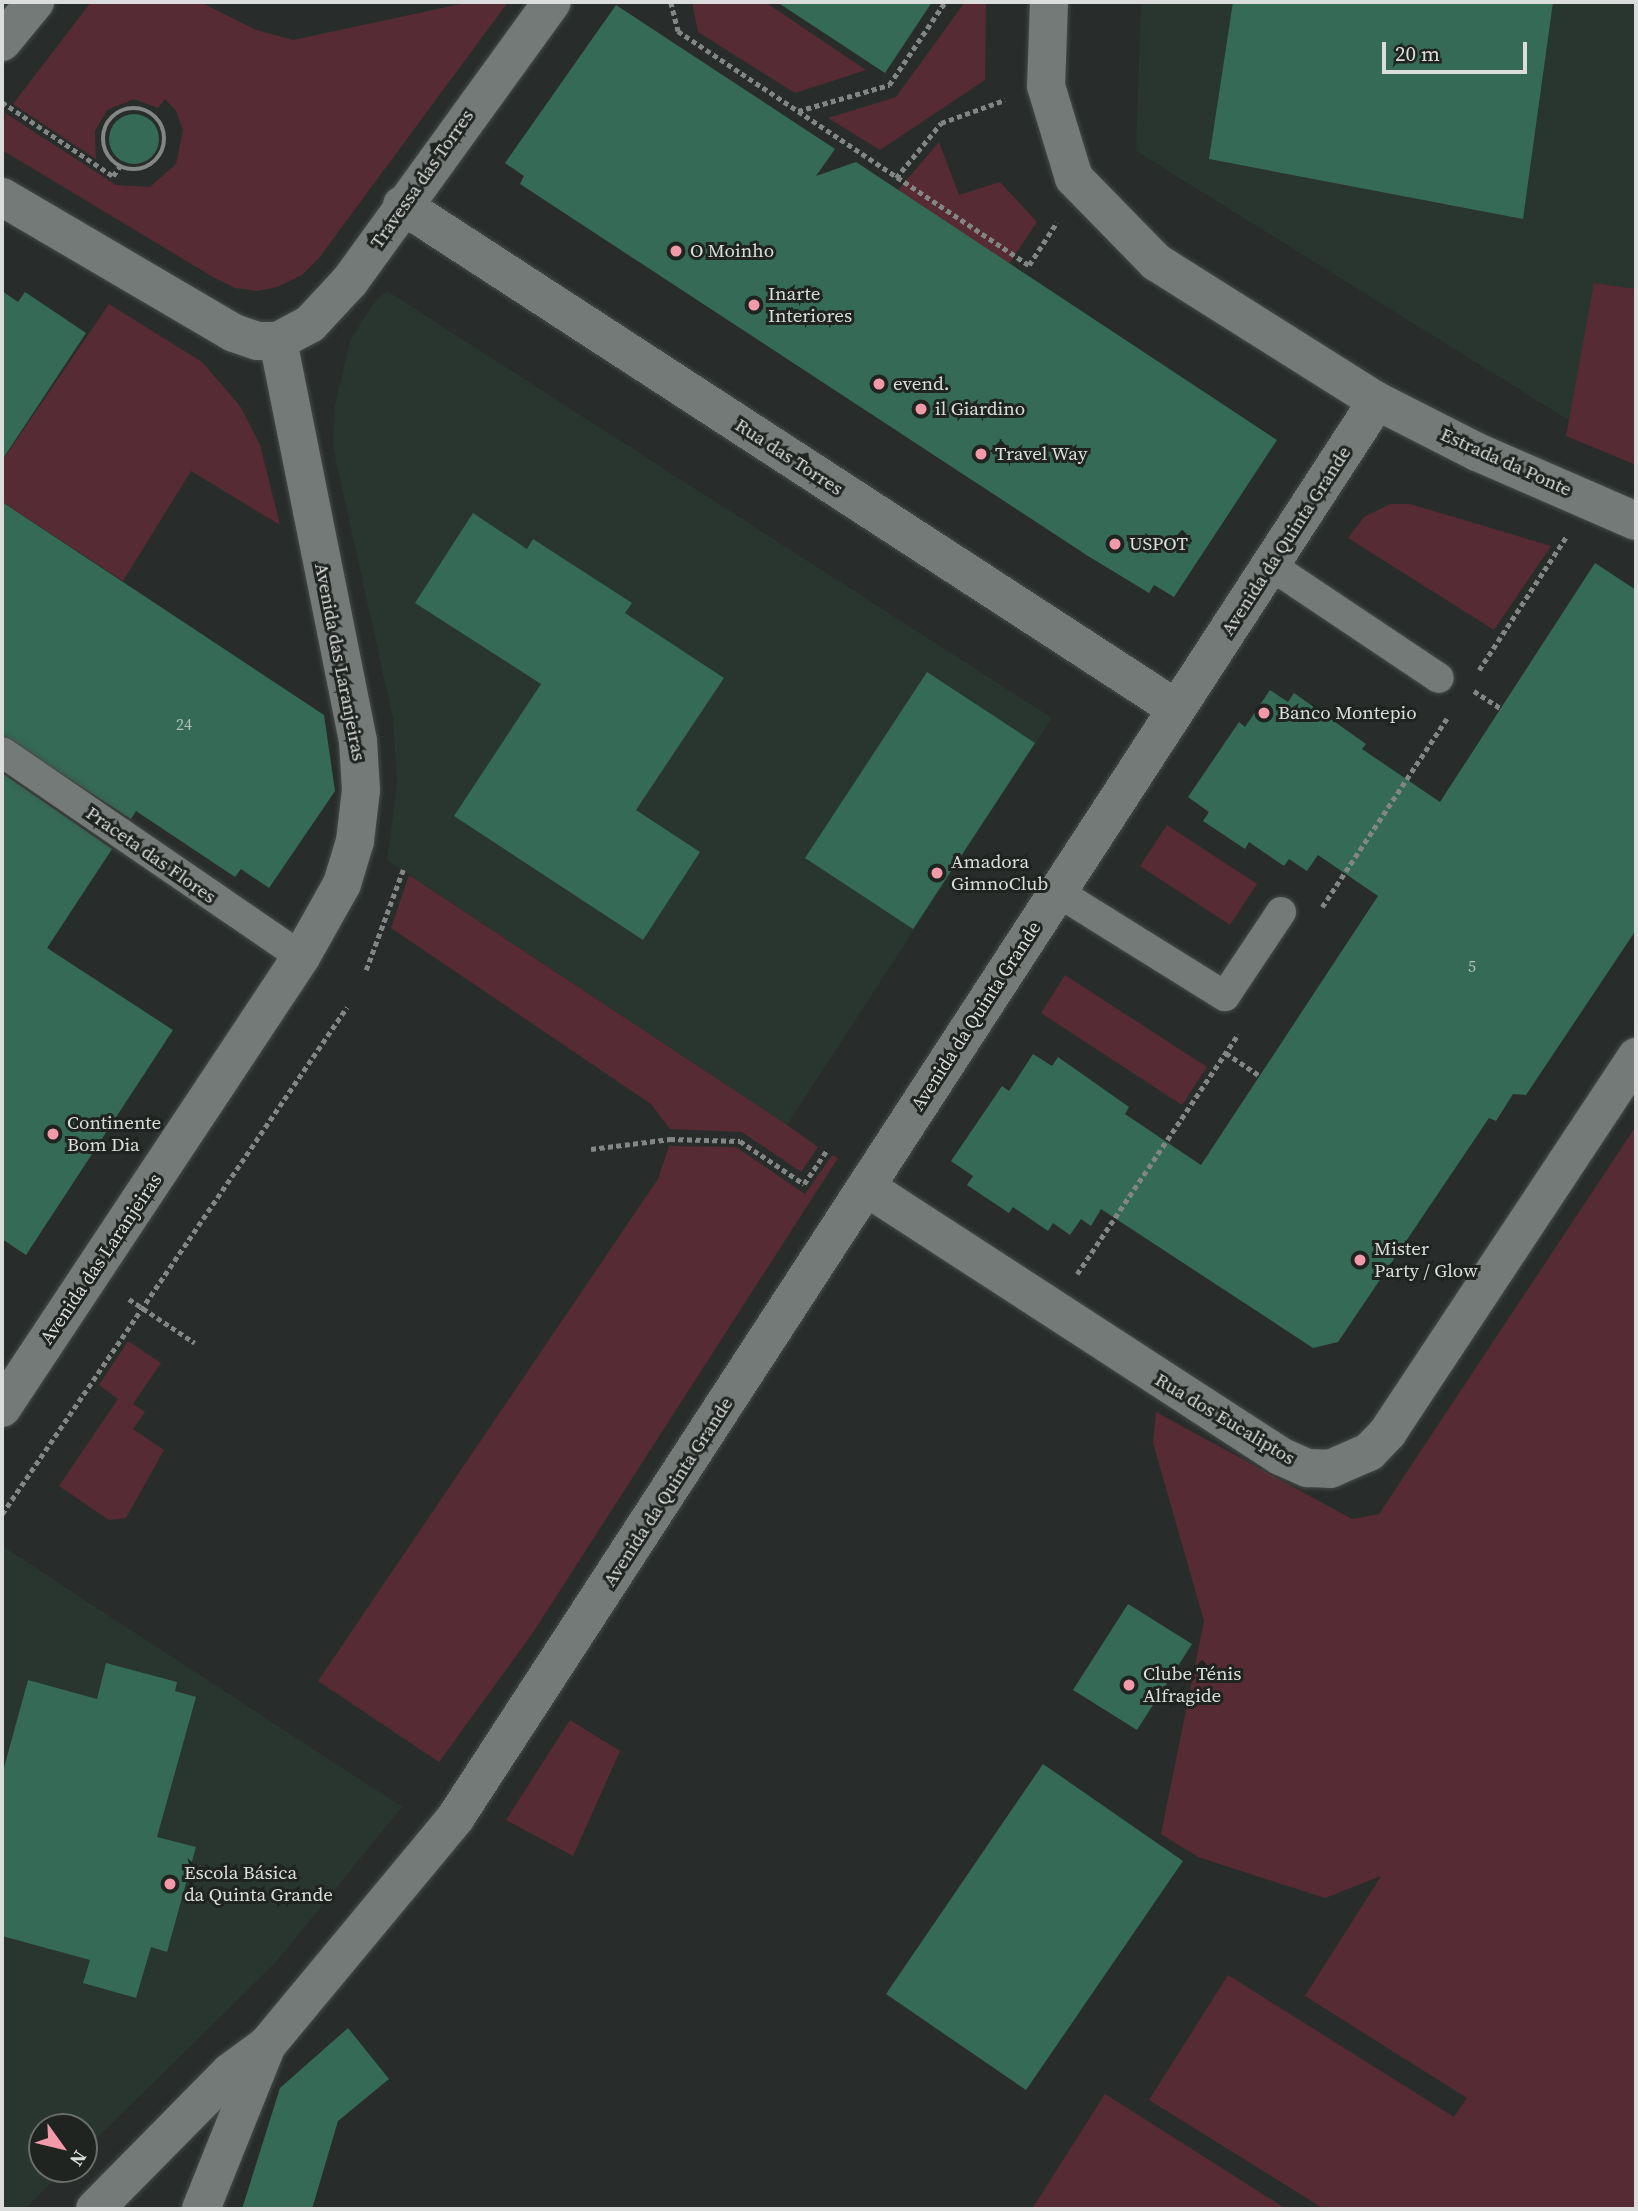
<!DOCTYPE html>
<html>
<head>
<meta charset="utf-8">
<style>
  body { margin:0 }
  #map { position:relative; width:1638px; height:2211px; overflow:hidden; background:#282d2b; font-family:"Source Serif 4",serif }
  div>[style] { position:absolute }
  .built>* { inset:0; background:#29352f }
  .green>* { inset:0; background:#572b33 }
  .building>* { inset:0; background:#356a56 }
  .round { border-radius:50% }
  .path>* { height:4.5px; margin-top:-2.25px; transform-origin:0; background:repeating-linear-gradient(90deg,#828684 0 5px,transparent 0 8.5px) }
  .path>.ring { margin:-2.25px; padding:0; box-sizing:content-box; background:none; border:4.5px solid #828684; border-radius:50% }
  .roads { filter:drop-shadow(0 0 2px #454a48) drop-shadow(0 0 2px #454a48) }
  .service>* { height:30px; margin:-15px; padding:0 15px; transform-origin:15px; border-radius:15px; background:#747a77 }
  .minor>* { height:38px; margin:-19px; padding:0 19px; transform-origin:19px; border-radius:19px; background:#747a77 }
  .tertiary>* { height:38px; margin:-19px; padding:0 19px; transform-origin:19px; border-radius:19px; background:#747a77 }
  .dots>* { width:19px; height:19px; translate:-50% -50%; box-sizing:border-box; border:4px solid #1f2421; border-radius:50% }
  span { translate:-50% -50%; white-space:nowrap; text-align:center; line-height:1.15; -webkit-text-stroke:6px #1f2421; paint-order:stroke }
  .number-label { font-size:16px; color:#b1c0ba }
  .number-label span { -webkit-text-stroke-width:0 }
  .street-label { font-size:19px; color:#dadddb }
  .poi-label { font-size:19px; color:#dadddb }
  .left { translate:0 -50%; text-align:left }
  .frame { position:absolute; inset:0; border:4px solid #dadddb; pointer-events:none }
  .north { position:absolute; left:28px; top:2113px; width:70px; height:70px; box-sizing:border-box; background:#1f2421; border:2px solid #6a6e6b; border-radius:50%; rotate:124deg; font-size:19px; font-weight:700; line-height:28px; text-align:center; color:#dadddb }
  .north::after { content:''; display:block; margin:auto; width:24px; height:32px; background:#f39aa8; clip-path:polygon(50% 0,100% 100%,50% 72%,0 100%) }
  .scale { position:absolute; left:1382px; top:42px; width:145px; height:32px; box-sizing:border-box; border:4px solid #dadddb; border-top:0; padding-left:9px; font-size:21px; line-height:24px; white-space:nowrap; color:#dadddb; -webkit-text-stroke:5px #1f2421; paint-order:stroke }
</style>
</head>
<body>
<div id="map">
  <div class="built">
    <div style="clip-path:polygon(1141px 2px,1636px 2px,1636px 462px,1136px 151px)"></div>
    <div style="clip-path:polygon(387px 291px,1052px 718px,787px 1125px,387px 860px,397px 785px,393px 719px,333px 447px,335px 405px,350px 341px,375px 301px)"></div>
    <div style="clip-path:polygon(2px 1546px,402px 1807px,276px 1962px,84px 2151px,84px 2127px,42px 2127px,42px 2169px,65px 2169px,25px 2209px,2px 2209px)"></div>
  </div>
  <div class="green">
    <div style="clip-path:polygon(91px 2px,200px 2px,256px 30px,293px 40px,470px 2px,508px 2px,319px 258px,302px 275px,277px 287px,257px 291px,235px 288px,213px 277px,2px 150px,5px 113px,116px 185px,150px 187px,176px 164px,183px 130px,176px 111px,165px 99px,158px 108px,134px 99px,107px 110px,95px 131px,96px 159px,13px 104px)"></div>
    <div style="clip-path:polygon(692px 2px,765px 2px,866px 70px,795px 93px,698px 32px)"></div>
    <div style="clip-path:polygon(965px 2px,986px 2px,985px 80px,880px 150px,828px 118px,896px 97px)"></div>
    <div style="clip-path:polygon(939px 142px,959px 195px,1000px 182px,1037px 222px,1009px 264px,898px 190px)"></div>
    <div style="clip-path:polygon(1594px 283px,1636px 289px,1636px 465px,1566px 436px)"></div>
    <div style="clip-path:polygon(109px 304px,202px 362px,240px 406px,260px 445px,280px 525px,191px 471px,123px 581px,2px 502px,2px 461px)"></div>
    <div style="clip-path:polygon(1390px 504px,1410px 504px,1551px 546px,1494px 630px,1348px 538px,1364px 517px)"></div>
    <div style="clip-path:polygon(1167px 825px,1257px 884px,1230px 925px,1140px 866px)"></div>
    <div style="clip-path:polygon(409px 875px,787px 1125px,818px 1147px,801px 1172px,742px 1132px,670px 1129px,651px 1104px,391px 928px)"></div>
    <div style="clip-path:polygon(1065px 975px,1207px 1067px,1182px 1105px,1041px 1013px)"></div>
    <div style="clip-path:polygon(1636px 1126px,1636px 2209px,1324px 2209px,1149px 2100px,1228px 1975px,1454px 2117px,1467px 2098px,1305px 1996px,1381px 1876px,1325px 1898px,1198px 1857px,1161px 1834px,1204px 1621px,1153px 1443px,1156px 1412px,1352px 1519px,1379px 1514px)"></div>
    <div style="clip-path:polygon(669px 1146px,736px 1147px,805px 1194px,832px 1155px,838px 1158px,532px 1634px,439px 1762px,318px 1681px,658px 1179px)"></div>
    <div style="clip-path:polygon(128px 1341px,161px 1363px,133px 1404px,145px 1412px,133px 1429px,164px 1450px,126px 1518px,109px 1520px,59px 1486px,118px 1399px,99px 1385px)"></div>
    <div style="clip-path:polygon(570px 1720px,620px 1751px,573px 1856px,506px 1820px)"></div>
    <div style="clip-path:polygon(1105px 2094px,1286px 2209px,1032px 2209px)"></div>
  </div>
  <div class="building">
    <div style="clip-path:polygon(777px 2px,932px 2px,885px 73px)"></div>
    <div style="clip-path:polygon(1233px 2px,1553px 2px,1523px 219px,1209px 159px)"></div>
    <div style="clip-path:polygon(616px 5px,835px 149px,816px 176px,856px 162px,1277px 440px,1174px 597px,1154px 585px,1149px 593px,1088px 556px,520px 184px,524px 176px,505px 163px)"></div>
    <div class="round" style="left:109px;top:114px;width:50px;height:50px"></div>
    <div style="clip-path:polygon(2px 291px,18px 302px,25px 292px,86px 333px,2px 460px)"></div>
    <div style="clip-path:polygon(2px 502px,324px 715px,335px 791px,269px 888px,241px 869px,235px 877px,136px 811px,131px 819px,2px 735px)"></div>
    <div style="clip-path:polygon(473px 513px,527px 549px,533px 539px,632px 603px,625px 613px,724px 678px,636px 810px,700px 852px,643px 940px,454px 816px,541px 684px,415px 603px)"></div>
    <div style="clip-path:polygon(1595px 563px,1636px 590px,1636px 930px,1526px 1095px,1513px 1094px,1496px 1121px,1489px 1118px,1338px 1342px,1313px 1348px,1101px 1209px,1091px 1226px,1081px 1219px,1070px 1235px,1053px 1223px,1048px 1231px,1013px 1207px,1009px 1213px,967px 1185px,973px 1176px,951px 1161px,1002px 1086px,1009px 1091px,1033px 1054px,1052px 1066px,1058px 1057px,1129px 1107px,1125px 1114px,1201px 1165px,1378px 896px,1318px 855px,1307px 871px,1289px 859px,1284px 866px,1249px 842px,1245px 849px,1203px 821px,1209px 812px,1188px 797px,1239px 722px,1245px 727px,1270px 690px,1288px 702px,1294px 693px,1366px 744px,1362px 749px,1440px 802px)"></div>
    <div style="clip-path:polygon(927px 672px,1035px 743px,913px 929px,805px 858px)"></div>
    <div style="clip-path:polygon(2px 773px,112px 849px,47px 948px,173px 1030px,26px 1255px,2px 1239px)"></div>
    <div style="clip-path:polygon(1128px 1604px,1192px 1644px,1137px 1730px,1073px 1690px)"></div>
    <div style="clip-path:polygon(106px 1663px,177px 1682px,175px 1691px,196px 1697px,157px 1837px,196px 1847px,167px 1952px,151px 1947px,136px 1998px,83px 1983px,90px 1960px,2px 1936px,2px 1775px,28px 1680px,97px 1699px)"></div>
    <div style="clip-path:polygon(1043px 1764px,1183px 1861px,1026px 2090px,886px 1994px)"></div>
    <div style="clip-path:polygon(348px 2028px,389px 2079px,338px 2121px,312px 2209px,242px 2209px,280px 2088px)"></div>
  </div>
  <div class="path">
    <div style="left:671px;top:2px;width:30px;rotate:76deg"></div>
    <div style="left:678px;top:31px;width:422px;rotate:33.7deg"></div>
    <div style="left:1029px;top:265px;width:51px;rotate:-56.9deg"></div>
    <div style="left:2px;top:102px;width:133px;rotate:33.7deg"></div>
    <div style="left:113px;top:176px;width:12px;rotate:-55deg"></div>
    <div class="ring" style="left:103px;top:108px;width:57.5px;height:57.5px"></div>
    <div style="left:798px;top:111px;width:95px;rotate:-15.9deg"></div>
    <div style="left:889px;top:85px;width:100px;rotate:-56deg"></div>
    <div style="left:896px;top:178px;width:71px;rotate:-50.7deg"></div>
    <div style="left:941px;top:123px;width:68px;rotate:-19.8deg"></div>
    <div style="left:1479px;top:670px;width:159px;rotate:-56.8deg"></div>
    <div style="left:1474px;top:691px;width:31px;rotate:33deg"></div>
    <div style="left:1322px;top:907px;width:227px;rotate:-56.5deg"></div>
    <div style="left:366px;top:970px;width:107px;rotate:-69.7deg"></div>
    <div style="left:1226px;top:1053px;width:41px;rotate:34.1deg"></div>
    <div style="left:591px;top:1149px;width:80px;rotate:-7.2deg"></div>
    <div style="left:670px;top:1139px;width:70px;rotate:1.6deg"></div>
    <div style="left:740px;top:1141px;width:77px;rotate:33.9deg"></div>
    <div style="left:804px;top:1184px;width:41px;rotate:-55.9deg"></div>
    <div style="left:1077px;top:1274px;width:289px;rotate:-56.1deg"></div>
    <div style="left:129px;top:1299px;width:79px;rotate:33.7deg"></div>
    <div style="left:2px;top:1514px;width:613px;rotate:-55.77deg"></div>
  </div>
  <div class="roads">
    <div class="service">
      <div style="left:1270px;top:565px;width:203px;rotate:33.8deg"></div>
      <div style="left:2px;top:752px;width:363px;rotate:34.4deg"></div>
      <div style="left:1056px;top:891px;width:199px;rotate:31.9deg"></div>
      <div style="left:1225px;top:996px;width:101px;rotate:-56.3deg"></div>
    </div>
    <div class="minor">
      <div style="left:2px;top:42px;width:52px;rotate:-50.5deg"></div>
      <div style="left:2px;top:197px;width:269px;rotate:30.4deg"></div>
      <div style="left:234px;top:333px;width:24px;rotate:19deg"></div>
      <div style="left:257px;top:341px;width:21px"></div>
      <div style="left:402px;top:205px;width:924px;rotate:33.04deg"></div>
      <div style="left:866px;top:1187px;width:494px;rotate:33deg"></div>
      <div style="left:1280px;top:1456px;width:30px;rotate:24deg"></div>
      <div style="left:1307px;top:1468px;width:23px;rotate:2deg"></div>
      <div style="left:1330px;top:1469px;width:43px;rotate:-23.6deg"></div>
      <div style="left:1369px;top:1452px;width:28px;rotate:-46deg"></div>
      <div style="left:1388px;top:1432px;width:450px;rotate:-56.5deg"></div>
    </div>
    <div class="tertiary">
      <div style="left:1049px;top:2px;width:84px;rotate:92deg"></div>
      <div style="left:1046px;top:86px;width:96px;rotate:73.1deg"></div>
      <div style="left:1074px;top:178px;width:117px;rotate:45.7deg"></div>
      <div style="left:1156px;top:262px;width:261px;rotate:32.2deg"></div>
      <div style="left:1377px;top:401px;width:112px;rotate:27deg"></div>
      <div style="left:1477px;top:452px;width:173px;rotate:23.5deg"></div>
      <div style="left:2px;top:1408px;width:541px;rotate:-56.46deg"></div>
      <div style="left:301px;top:957px;width:84px;rotate:-60.7deg"></div>
      <div style="left:342px;top:884px;width:45px;rotate:-73.2deg"></div>
      <div style="left:355px;top:841px;width:51px;rotate:-83.3deg"></div>
      <div style="left:361px;top:790px;width:49px;rotate:-93.5deg"></div>
      <div style="left:358px;top:741px;width:408px;rotate:-101.3deg"></div>
      <div style="left:278px;top:341px;width:36px;rotate:-28deg"></div>
      <div style="left:310px;top:324px;width:59px;rotate:-47.1deg"></div>
      <div style="left:350px;top:281px;width:344px;rotate:-54.1deg"></div>
      <div style="left:95px;top:2209px;width:192px;rotate:-45.4deg"></div>
      <div style="left:230px;top:2072px;width:46px;rotate:-36.1deg"></div>
      <div style="left:267px;top:2045px;width:296px;rotate:-50.3deg"></div>
      <div style="left:456px;top:1817px;width:1689px;rotate:-56.96deg"></div>
      <div style="left:201px;top:2209px;width:177px;rotate:-68.1deg"></div>
    </div>
  </div>
  <div class="dots">
    <div style="left:676px;top:251px;background:#f39aa8"></div>
    <div style="left:754px;top:305px;background:#f39aa8"></div>
    <div style="left:879px;top:384px;background:#f39aa8"></div>
    <div style="left:921px;top:409px;background:#f39aa8"></div>
    <div style="left:981px;top:454px;background:#f39aa8"></div>
    <div style="left:1115px;top:544px;background:#f39aa8"></div>
    <div style="left:1264px;top:713px;background:#f39aa8"></div>
    <div style="left:937px;top:873px;background:#f39aa8"></div>
    <div style="left:53px;top:1134px;background:#f39aa8"></div>
    <div style="left:1360px;top:1260px;background:#f39aa8"></div>
    <div style="left:1129px;top:1685px;background:#f39aa8"></div>
    <div style="left:170px;top:1884px;background:#f39aa8"></div>
  </div>
  <div class="number-label">
    <span style="left:184px;top:724px">24</span>
    <span style="left:1472px;top:966px">5</span>
  </div>
  <div class="street-label">
    <span style="left:422px;top:179px;rotate:-55deg">Travessa das Torres</span>
    <span style="left:789px;top:457px;rotate:33deg">Rua das Torres</span>
    <span style="left:1506px;top:462px;rotate:24deg">Estrada da Ponte</span>
    <span style="left:1286px;top:541px;rotate:-57deg">Avenida da Quinta Grande</span>
    <span style="left:340px;top:662px;rotate:79deg">Avenida das Laranjeiras</span>
    <span style="left:151px;top:855px;rotate:35deg">Praceta das Flores</span>
    <span style="left:976px;top:1016px;rotate:-57deg">Avenida da Quinta Grande</span>
    <span style="left:101px;top:1259px;rotate:-56deg">Avenida das Laranjeiras</span>
    <span style="left:1225px;top:1419px;rotate:31deg">Rua dos Eucaliptos</span>
    <span style="left:668px;top:1492px;rotate:-57deg">Avenida da Quinta Grande</span>
  </div>
  <div class="poi-label">
    <span class="left" style="left:690px;top:251px">O Moinho</span>
    <span class="left" style="left:768px;top:305px">Inarte<br>Interiores</span>
    <span class="left" style="left:893px;top:384px">evend.</span>
    <span class="left" style="left:935px;top:409px">il Giardino</span>
    <span class="left" style="left:995px;top:454px">Travel Way</span>
    <span class="left" style="left:1129px;top:544px">USPOT</span>
    <span class="left" style="left:1278px;top:713px">Banco Montepio</span>
    <span class="left" style="left:951px;top:873px">Amadora<br>GimnoClub</span>
    <span class="left" style="left:67px;top:1134px">Continente<br>Bom Dia</span>
    <span class="left" style="left:1374px;top:1260px">Mister<br>Party / Glow</span>
    <span class="left" style="left:1143px;top:1685px">Clube Ténis<br>Alfragide</span>
    <span class="left" style="left:184px;top:1884px">Escola Básica<br>da Quinta Grande</span>
  </div>
  <div class="frame"></div>
  <div class="north">N</div>
  <div class="scale">20 m</div>
</div>
</body>
</html>
